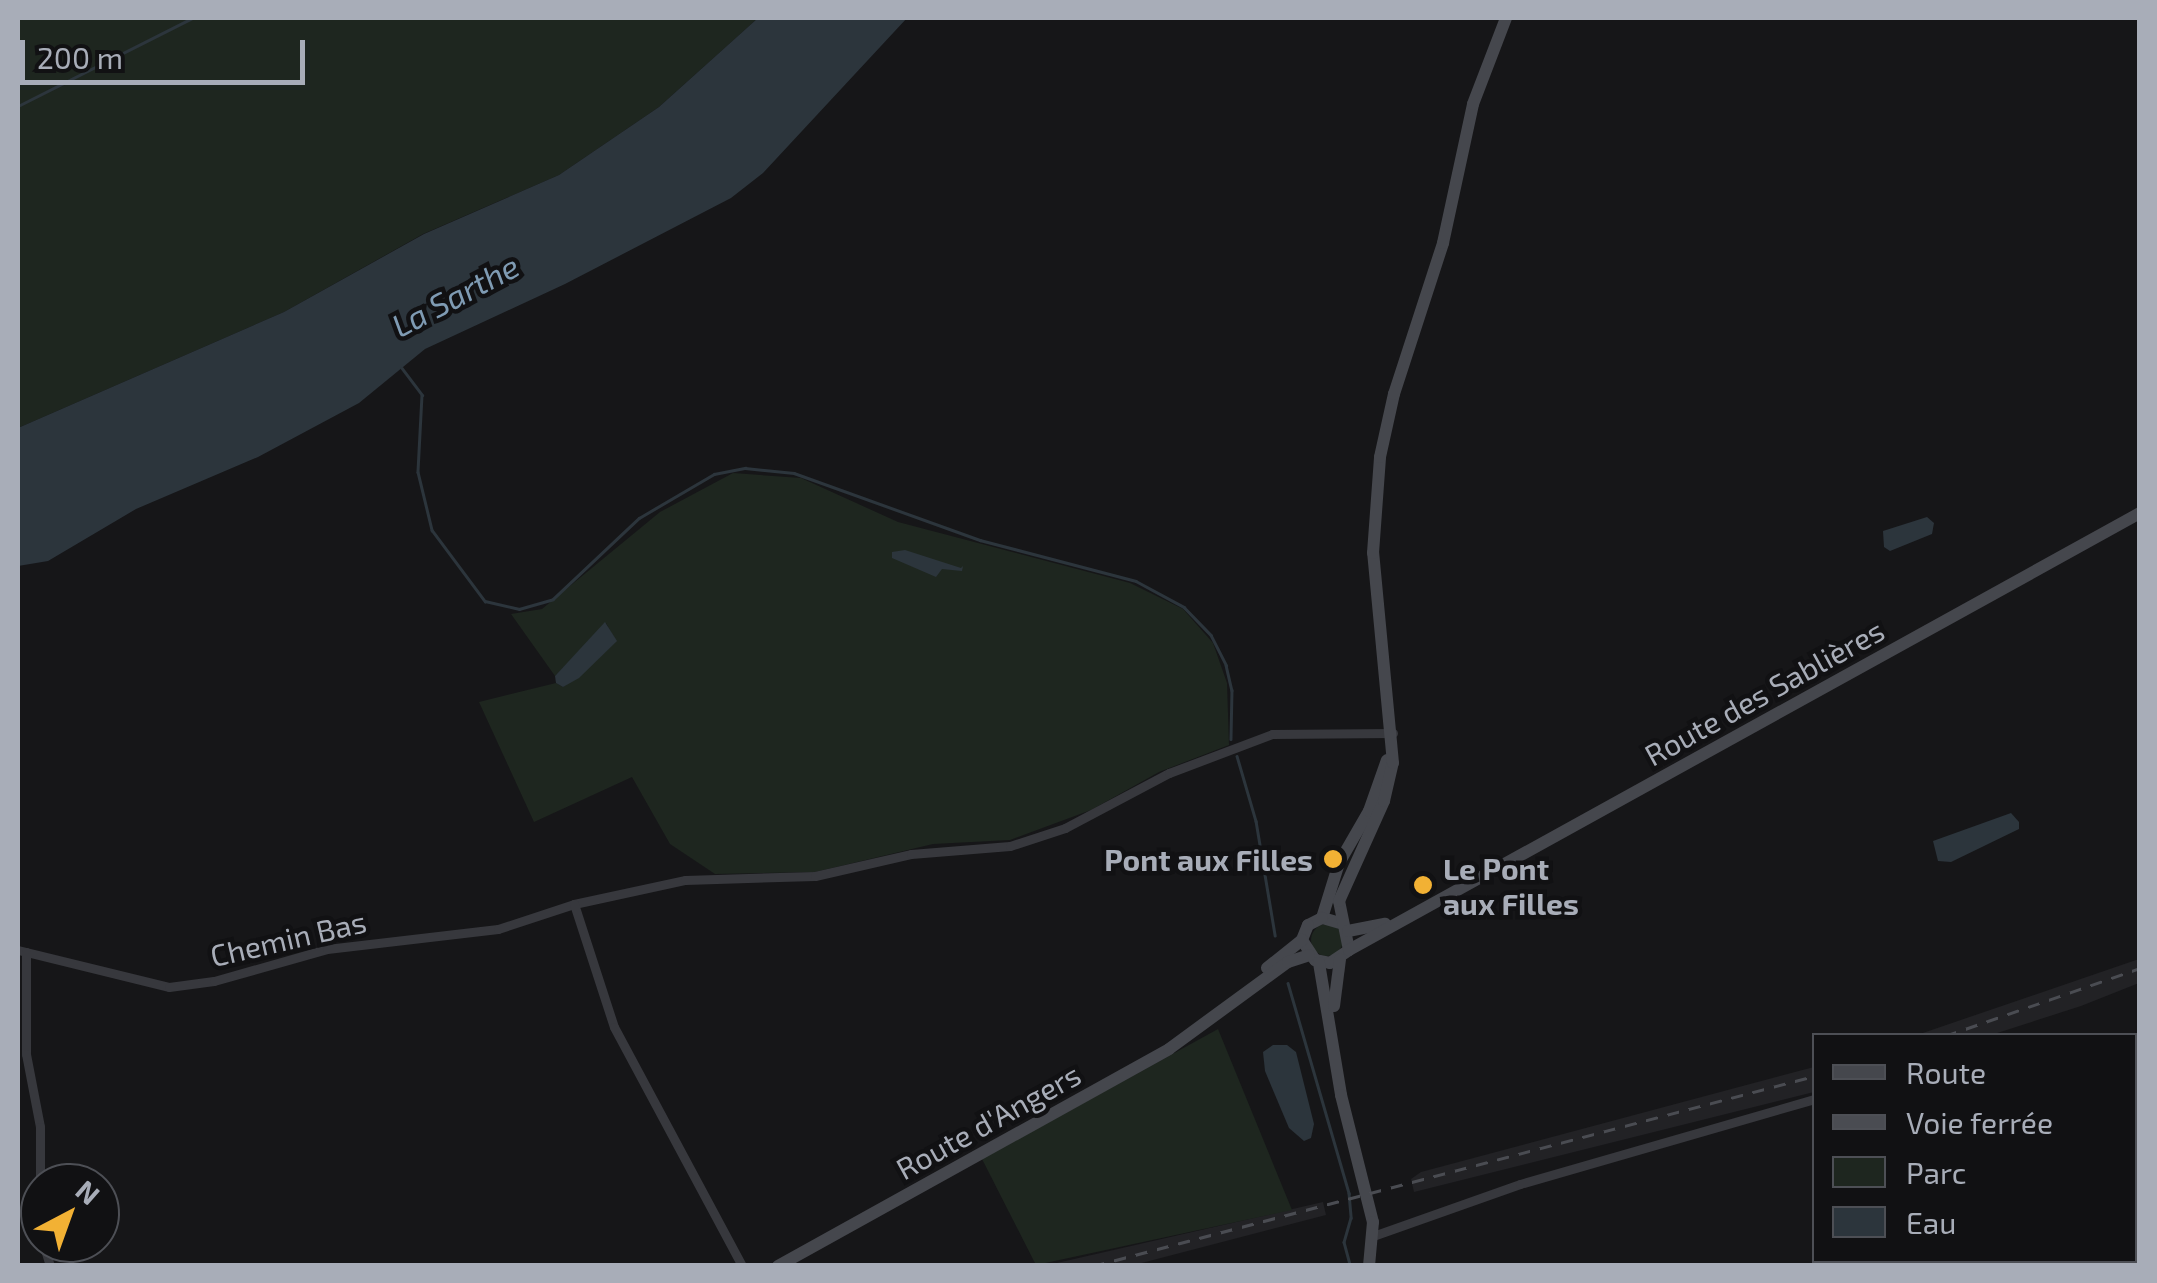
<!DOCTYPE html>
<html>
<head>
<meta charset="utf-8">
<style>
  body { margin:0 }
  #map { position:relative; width:2157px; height:1283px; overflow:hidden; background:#161618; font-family:"Exo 2",sans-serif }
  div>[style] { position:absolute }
  .built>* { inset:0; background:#222225 }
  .green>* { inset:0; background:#1e261f }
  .round { border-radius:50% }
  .water>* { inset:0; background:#2c353c }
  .stream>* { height:2.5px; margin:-1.25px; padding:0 1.25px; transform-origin:1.25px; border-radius:1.25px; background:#2c353c }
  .street>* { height:9px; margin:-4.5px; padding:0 4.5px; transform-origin:4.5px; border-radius:4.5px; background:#37383d }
  .secondary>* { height:12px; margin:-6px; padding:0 6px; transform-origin:6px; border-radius:6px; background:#45474d }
  .rail>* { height:2.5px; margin-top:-1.25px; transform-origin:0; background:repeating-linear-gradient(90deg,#4a4c52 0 12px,transparent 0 22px) }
  .dots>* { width:28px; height:28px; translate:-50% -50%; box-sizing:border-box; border:5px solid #111113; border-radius:50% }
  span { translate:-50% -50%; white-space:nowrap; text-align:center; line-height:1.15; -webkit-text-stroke:9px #111113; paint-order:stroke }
  .street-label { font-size:30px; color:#a8adb8 }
  .poi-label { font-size:30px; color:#a8adb8; font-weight:700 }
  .right { translate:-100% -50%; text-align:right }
  .left { translate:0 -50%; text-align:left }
  .water-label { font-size:32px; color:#7f9bb3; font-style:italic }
  .frame { position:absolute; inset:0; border:20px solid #a8adb8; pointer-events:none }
  .legend { position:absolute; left:1812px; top:1033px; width:325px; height:230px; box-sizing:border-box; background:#111113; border:2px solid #4d4f55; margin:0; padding:12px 18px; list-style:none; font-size:30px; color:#a8adb8 }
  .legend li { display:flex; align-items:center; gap:20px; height:50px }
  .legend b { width:50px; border:2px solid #4d4f55 }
  .north { position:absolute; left:20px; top:1163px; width:100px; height:100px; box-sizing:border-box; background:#111113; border:2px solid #4d4f55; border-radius:50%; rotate:41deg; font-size:28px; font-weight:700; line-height:40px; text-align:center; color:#a8adb8 }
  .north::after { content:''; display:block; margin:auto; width:35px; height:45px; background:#f2b134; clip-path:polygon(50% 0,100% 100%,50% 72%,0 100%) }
  .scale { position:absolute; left:20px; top:40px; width:285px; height:45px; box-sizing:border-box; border:5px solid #a8adb8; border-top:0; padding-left:12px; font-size:30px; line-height:35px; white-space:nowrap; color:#a8adb8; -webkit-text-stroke:8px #111113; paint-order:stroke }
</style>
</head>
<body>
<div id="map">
  <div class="built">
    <div style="clip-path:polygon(2139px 959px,2139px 983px,2081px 1006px,1991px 1035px,1917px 1035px)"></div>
    <div style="clip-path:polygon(1814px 1067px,1814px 1092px,1414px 1192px,1411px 1179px,1421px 1172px)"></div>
    <div style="clip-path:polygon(1323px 1202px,1326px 1215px,1134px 1265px,1048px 1265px)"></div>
  </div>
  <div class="green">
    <div style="clip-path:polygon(18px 18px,758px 18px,659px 107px,559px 175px,423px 234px,284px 312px,18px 428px)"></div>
    <div style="clip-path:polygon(733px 473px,801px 478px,898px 522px,1130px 583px,1183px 609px,1213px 643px,1227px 683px,1229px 745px,1159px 772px,1091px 810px,1010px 840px,933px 844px,815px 872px,715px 874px,670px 844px,632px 777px,534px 822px,479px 702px,556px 683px,563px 687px,616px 641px,606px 623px,555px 676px,511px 614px,542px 609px,660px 512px)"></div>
    <div class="round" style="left:1311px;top:924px;width:32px;height:32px"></div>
    <div style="clip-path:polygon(1218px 1029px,1292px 1210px,1036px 1265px,982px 1159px)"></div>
  </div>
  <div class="water">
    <div style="clip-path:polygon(758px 18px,907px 18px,763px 173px,731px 198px,565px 284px,425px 349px,359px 403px,258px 457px,136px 509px,48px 561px,18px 566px,18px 428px,284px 312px,424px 234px,559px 175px,659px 107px)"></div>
    <div style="clip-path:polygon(1927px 517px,1934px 523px,1932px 534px,1890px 551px,1884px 547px,1883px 531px)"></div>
    <div style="clip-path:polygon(905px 550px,961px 568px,963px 566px,962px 571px,942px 569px,936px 577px,892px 558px,892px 552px)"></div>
    <div style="clip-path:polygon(605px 622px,617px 641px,579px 678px,563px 687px,556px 683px,555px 676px)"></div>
    <div style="clip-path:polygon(2011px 813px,2019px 822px,2019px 829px,1951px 862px,1938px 861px,1933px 841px)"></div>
    <div style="clip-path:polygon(1273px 1045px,1287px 1045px,1296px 1052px,1314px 1124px,1311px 1138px,1304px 1141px,1289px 1128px,1265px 1071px,1263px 1052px)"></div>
  </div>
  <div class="stream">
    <div style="left:18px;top:106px;width:195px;rotate:-26.8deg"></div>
    <div style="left:402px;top:368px;width:34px;rotate:53deg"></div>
    <div style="left:422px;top:395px;width:77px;rotate:93deg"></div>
    <div style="left:418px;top:472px;width:60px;rotate:76.4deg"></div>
    <div style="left:432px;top:530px;width:89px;rotate:53.3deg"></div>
    <div style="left:485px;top:601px;width:35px;rotate:13deg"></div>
    <div style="left:519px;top:609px;width:35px;rotate:-16deg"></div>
    <div style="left:553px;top:599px;width:118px;rotate:-43.3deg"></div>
    <div style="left:639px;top:518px;width:87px;rotate:-30.4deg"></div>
    <div style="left:714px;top:474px;width:32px;rotate:-11deg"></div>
    <div style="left:745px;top:468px;width:49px;rotate:5.8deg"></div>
    <div style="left:794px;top:473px;width:198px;rotate:19.8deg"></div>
    <div style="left:980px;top:540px;width:161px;rotate:14.7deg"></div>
    <div style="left:1136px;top:581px;width:55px;rotate:28.4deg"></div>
    <div style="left:1184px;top:607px;width:39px;rotate:46deg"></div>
    <div style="left:1211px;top:635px;width:34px;rotate:63deg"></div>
    <div style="left:1226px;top:665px;width:26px;rotate:77deg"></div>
    <div style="left:1232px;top:690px;width:49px;rotate:91.2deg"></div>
    <div style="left:1237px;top:756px;width:68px;rotate:73.7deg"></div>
    <div style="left:1256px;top:821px;width:116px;rotate:80.5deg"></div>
    <div style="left:1288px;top:983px;width:219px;rotate:73.8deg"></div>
    <div style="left:1349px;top:1193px;width:25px;rotate:85deg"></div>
    <div style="left:1351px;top:1218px;width:25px;rotate:106deg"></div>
    <div style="left:1344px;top:1242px;width:24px;rotate:75deg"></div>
  </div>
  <div class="street">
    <div style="left:574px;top:904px;width:114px;rotate:-12.2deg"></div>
    <div style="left:685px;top:880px;width:130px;rotate:-1.8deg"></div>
    <div style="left:815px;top:876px;width:98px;rotate:-12.9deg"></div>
    <div style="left:911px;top:854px;width:99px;rotate:-4.6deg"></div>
    <div style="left:1010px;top:846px;width:58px;rotate:-18.1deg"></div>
    <div style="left:1065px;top:828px;width:118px;rotate:-27.9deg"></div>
    <div style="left:1169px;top:773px;width:110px;rotate:-20.7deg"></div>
    <div style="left:1272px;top:734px;width:121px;rotate:-0.5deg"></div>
    <div style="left:18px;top:950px;width:155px;rotate:13.8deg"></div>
    <div style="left:169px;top:987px;width:45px;rotate:-7.6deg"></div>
    <div style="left:214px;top:981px;width:117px;rotate:-15.8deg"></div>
    <div style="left:327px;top:949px;width:172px;rotate:-6.7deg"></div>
    <div style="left:498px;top:929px;width:80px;rotate:-18.2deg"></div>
    <div style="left:574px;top:904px;width:129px;rotate:72deg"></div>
    <div style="left:614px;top:1027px;width:271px;rotate:61.8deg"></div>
    <div style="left:26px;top:952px;width:102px;rotate:90deg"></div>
    <div style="left:26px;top:1054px;width:74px;rotate:79.1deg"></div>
    <div style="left:40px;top:1127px;width:105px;rotate:90deg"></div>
    <div style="left:1373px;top:1236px;width:156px;rotate:-19.5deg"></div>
    <div style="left:1520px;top:1184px;width:306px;rotate:-16.1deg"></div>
    <div style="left:43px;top:1243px;width:24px;rotate:73deg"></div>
    <div style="left:1927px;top:1260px;width:6px;rotate:72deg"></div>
  </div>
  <div class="secondary">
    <div style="left:1322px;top:918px;width:58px;rotate:-72.8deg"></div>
    <div style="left:1339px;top:863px;width:60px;rotate:-60deg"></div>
    <div style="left:1369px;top:811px;width:54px;rotate:-70.6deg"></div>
    <div style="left:1340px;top:923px;width:19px;rotate:-164deg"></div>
    <div style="left:1322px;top:918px;width:16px;rotate:153deg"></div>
    <div style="left:1308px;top:925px;width:16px;rotate:112deg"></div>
    <div style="left:1302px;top:940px;width:24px;rotate:57deg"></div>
    <div style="left:1315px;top:960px;width:15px;rotate:11deg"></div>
    <div style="left:1330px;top:963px;width:23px;rotate:-34deg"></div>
    <div style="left:1349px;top:950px;width:50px;rotate:-101.5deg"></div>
    <div style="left:1339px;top:901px;width:110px;rotate:-65.8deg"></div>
    <div style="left:1384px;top:801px;width:39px;rotate:-77deg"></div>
    <div style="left:1393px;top:763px;width:211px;rotate:-95.4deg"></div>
    <div style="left:1373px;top:553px;width:96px;rotate:-85.8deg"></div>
    <div style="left:1380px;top:457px;width:65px;rotate:-77.5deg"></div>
    <div style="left:1394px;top:394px;width:159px;rotate:-72deg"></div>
    <div style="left:1443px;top:243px;width:142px;rotate:-77.8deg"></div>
    <div style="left:1473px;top:104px;width:92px;rotate:-69deg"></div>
    <div style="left:1348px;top:931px;width:38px;rotate:-11deg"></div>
    <div style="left:1349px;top:950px;width:904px;rotate:-28.92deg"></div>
    <div style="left:1319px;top:963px;width:134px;rotate:80.5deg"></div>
    <div style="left:1341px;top:1095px;width:131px;rotate:75.9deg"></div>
    <div style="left:1373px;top:1222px;width:44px;rotate:95.2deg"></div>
    <div style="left:1267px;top:968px;width:45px;rotate:-38.7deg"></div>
    <div style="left:1334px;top:1006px;width:47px;rotate:-82.7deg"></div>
    <div style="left:778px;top:1266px;width:447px;rotate:-29deg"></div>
    <div style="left:1169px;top:1049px;width:147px;rotate:-36.2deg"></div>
    <div style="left:1288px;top:962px;width:22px;rotate:-18deg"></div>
  </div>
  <div class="rail">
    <div style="left:1945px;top:1036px;width:207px;rotate:-19.2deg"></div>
    <div style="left:1093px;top:1266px;width:746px;rotate:-14.76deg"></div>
  </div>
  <div class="dots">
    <div style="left:1333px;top:859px;background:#f2b134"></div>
    <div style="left:1423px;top:885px;background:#f2b134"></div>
  </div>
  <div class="street-label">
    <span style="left:1764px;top:692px;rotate:-29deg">Route des Sablières</span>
    <span style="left:288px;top:938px;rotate:-13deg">Chemin Bas</span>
    <span style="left:988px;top:1121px;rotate:-29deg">Route d'Angers</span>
  </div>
  <div class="poi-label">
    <span class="right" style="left:1313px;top:859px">Pont aux Filles</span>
    <span class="left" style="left:1443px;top:885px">Le Pont<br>aux Filles</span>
  </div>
  <div class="water-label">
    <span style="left:455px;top:295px;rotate:-28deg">La Sarthe</span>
  </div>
  <div class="frame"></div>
  <ul class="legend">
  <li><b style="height:12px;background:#45474d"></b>Route</li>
  <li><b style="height:12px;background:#4a4c52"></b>Voie ferrée</li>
  <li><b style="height:28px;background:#1e261f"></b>Parc</li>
  <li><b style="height:28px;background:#2c353c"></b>Eau</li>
  </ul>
  <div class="north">N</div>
  <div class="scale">200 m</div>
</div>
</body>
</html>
